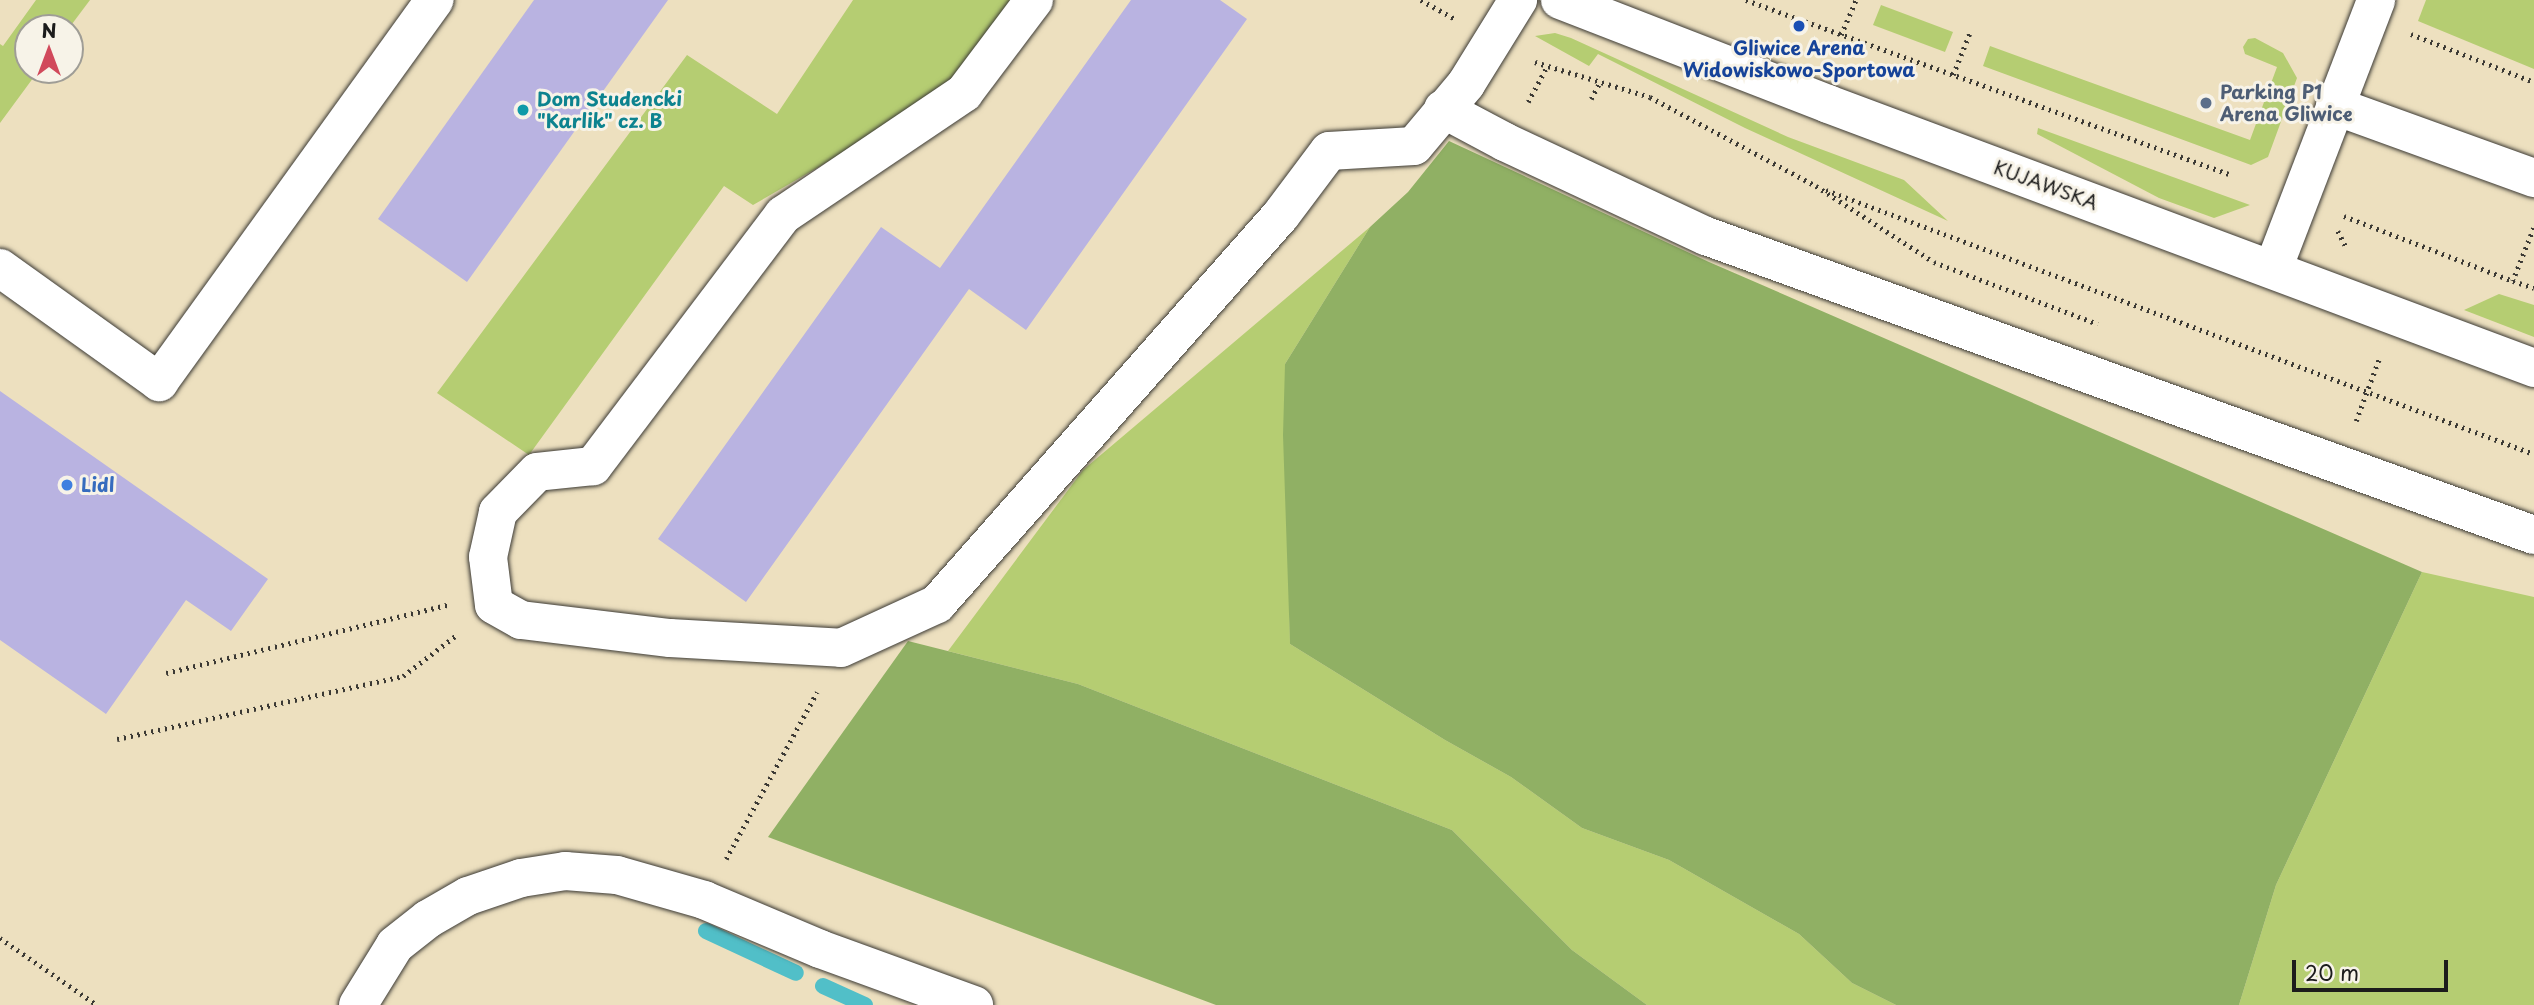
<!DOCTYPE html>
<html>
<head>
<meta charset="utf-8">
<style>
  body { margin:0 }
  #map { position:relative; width:2534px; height:1005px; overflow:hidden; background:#ede0bf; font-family:"Playpen Sans",sans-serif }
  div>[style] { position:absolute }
  .green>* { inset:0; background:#b5cd72 }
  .forest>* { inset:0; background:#90b064 }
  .stream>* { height:16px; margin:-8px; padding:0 8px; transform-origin:8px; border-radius:8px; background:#51bfc8 }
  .building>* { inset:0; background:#b9b3e1 }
  .path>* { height:4.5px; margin-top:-2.25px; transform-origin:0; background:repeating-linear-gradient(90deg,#3b3934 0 2px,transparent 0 7px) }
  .roads { filter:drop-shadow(0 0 2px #3b3934) drop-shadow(0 0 2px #3b3934) }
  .minor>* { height:38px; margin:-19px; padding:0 19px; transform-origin:19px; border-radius:19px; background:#fff }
  .dots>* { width:19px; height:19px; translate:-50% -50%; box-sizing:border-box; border:4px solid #f7f3e8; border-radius:50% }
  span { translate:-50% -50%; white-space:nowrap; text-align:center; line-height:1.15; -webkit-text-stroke:6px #f7f3e8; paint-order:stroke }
  .transit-label { font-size:19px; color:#164399; font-weight:700 }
  .service-label { font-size:19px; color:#4e5e75; font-weight:700 }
  .left { translate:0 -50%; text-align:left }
  .culture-label { font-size:19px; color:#0d838f; font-weight:700 }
  .street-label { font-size:19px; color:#1c1c1c }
  .shop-label { font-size:19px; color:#366cbe; font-weight:700 }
  .north { position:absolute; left:14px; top:14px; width:70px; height:70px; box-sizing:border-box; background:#f7f3e8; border:2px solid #9f9d96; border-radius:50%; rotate:0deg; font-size:19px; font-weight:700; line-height:28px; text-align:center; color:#1c1c1c }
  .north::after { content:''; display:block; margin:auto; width:24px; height:32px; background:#d1495b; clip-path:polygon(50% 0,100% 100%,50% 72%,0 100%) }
  .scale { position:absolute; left:2292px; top:960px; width:156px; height:32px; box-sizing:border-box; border:4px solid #1c1c1c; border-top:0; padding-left:9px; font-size:21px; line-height:24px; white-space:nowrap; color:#1c1c1c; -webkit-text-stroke:5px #f7f3e8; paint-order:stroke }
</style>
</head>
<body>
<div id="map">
  <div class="green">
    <div style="clip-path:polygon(36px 0,90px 0,69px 28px,28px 28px,28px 70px,39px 70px,0 123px,0 44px,3px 46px)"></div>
    <div style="clip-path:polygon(853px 0,1016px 0,953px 85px,900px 120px,753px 205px,724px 186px,529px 455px,437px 393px,687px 55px,777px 114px)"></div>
    <div style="clip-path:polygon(2426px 0,2534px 0,2534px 69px,2418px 21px)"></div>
    <div style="clip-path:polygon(1881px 5px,1953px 32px,1945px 52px,1873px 25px)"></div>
    <div style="clip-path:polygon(1555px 33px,1571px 38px,1788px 137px,1904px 180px,1948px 221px,1745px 128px,1598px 54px,1589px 66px,1535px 36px)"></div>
    <div style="clip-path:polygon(2255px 38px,2283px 53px,2297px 78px,2268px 157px,2251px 165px,1983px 66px,1990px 46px,2250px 140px,2277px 67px,2245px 54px,2243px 47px,2248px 39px)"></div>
    <div style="clip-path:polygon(2038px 128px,2250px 205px,2214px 218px,2159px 198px,2037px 134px)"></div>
    <div style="clip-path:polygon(1370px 227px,1285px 364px,1290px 644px,1445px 740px,1511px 777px,1582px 828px,1669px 860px,1799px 934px,1852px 983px,1896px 1005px,1647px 1005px,1572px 950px,1452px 830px,1078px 684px,948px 651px,1083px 470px)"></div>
    <div style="clip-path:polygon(2499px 294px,2534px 305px,2534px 337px,2464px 310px)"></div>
    <div style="clip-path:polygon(2422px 572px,2534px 597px,2534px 1005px,2239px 1005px,2276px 885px)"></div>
  </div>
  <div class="forest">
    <div style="clip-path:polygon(1449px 141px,1709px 262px,2422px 572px,2276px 885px,2239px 1005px,1896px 1005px,1852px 983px,1799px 934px,1669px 860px,1582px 828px,1511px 777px,1445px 740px,1290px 644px,1283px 435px,1285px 364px,1370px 227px,1408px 192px)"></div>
    <div style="clip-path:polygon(908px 641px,1078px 684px,1452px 830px,1572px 950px,1647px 1005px,1216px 1005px,768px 837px)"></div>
  </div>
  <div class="stream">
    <div style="left:706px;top:931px;width:99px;rotate:25deg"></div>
    <div style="left:823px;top:986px;width:46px;rotate:24.3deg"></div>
  </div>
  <div class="building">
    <div style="clip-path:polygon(534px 0,668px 0,467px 282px,378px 219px)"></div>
    <div style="clip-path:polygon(1131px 0,1220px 0,1247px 19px,1026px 330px,969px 289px,746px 602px,658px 539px,881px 227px,940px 268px)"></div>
    <div style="clip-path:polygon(0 391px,268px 579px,231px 631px,186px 600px,106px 714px,0 640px)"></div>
  </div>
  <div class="path">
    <div style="left:1421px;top:0;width:38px;rotate:29deg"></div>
    <div style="left:1746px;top:0;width:513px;rotate:19.81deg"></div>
    <div style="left:2411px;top:34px;width:132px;rotate:21.3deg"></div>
    <div style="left:1841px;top:35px;width:38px;rotate:-67deg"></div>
    <div style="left:1535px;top:62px;width:120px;rotate:16.9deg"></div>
    <div style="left:1650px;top:97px;width:188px;rotate:28.2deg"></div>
    <div style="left:1816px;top:186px;width:140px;rotate:32.8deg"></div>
    <div style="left:1934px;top:262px;width:175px;rotate:20.7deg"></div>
    <div style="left:1953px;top:75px;width:46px;rotate:-68.4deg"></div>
    <div style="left:1591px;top:99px;width:17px;rotate:-62deg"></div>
    <div style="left:1528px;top:102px;width:38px;rotate:-62deg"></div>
    <div style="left:1826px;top:190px;width:756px;rotate:20.45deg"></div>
    <div style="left:2344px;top:216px;width:181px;rotate:21deg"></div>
    <div style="left:2534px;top:228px;width:57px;rotate:111.6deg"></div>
    <div style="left:2513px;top:281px;width:22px;rotate:18deg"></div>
    <div style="left:2338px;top:231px;width:20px;rotate:63deg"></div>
    <div style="left:2356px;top:421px;width:66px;rotate:-69.6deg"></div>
    <div style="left:166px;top:673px;width:290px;rotate:-13.6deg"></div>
    <div style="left:117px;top:739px;width:293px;rotate:-12.4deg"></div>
    <div style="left:403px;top:676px;width:69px;rotate:-37.4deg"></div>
    <div style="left:726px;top:859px;width:190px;rotate:-61.4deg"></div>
    <div style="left:0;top:938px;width:118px;rotate:34.6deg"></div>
  </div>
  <div class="roads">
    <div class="minor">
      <div style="left:1034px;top:0;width:116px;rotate:127deg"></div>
      <div style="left:964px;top:93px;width:218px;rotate:146deg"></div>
      <div style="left:783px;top:215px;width:315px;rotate:127.1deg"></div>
      <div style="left:593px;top:466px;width:56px;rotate:173.9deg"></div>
      <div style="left:537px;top:472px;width:56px;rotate:134.3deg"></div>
      <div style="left:498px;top:512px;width:46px;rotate:102.5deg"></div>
      <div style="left:488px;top:557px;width:48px;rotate:82.9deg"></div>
      <div style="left:494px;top:605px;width:31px;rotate:29deg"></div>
      <div style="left:521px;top:620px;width:150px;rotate:6.9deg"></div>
      <div style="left:670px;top:638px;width:171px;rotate:3.3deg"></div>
      <div style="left:841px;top:648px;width:106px;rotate:-24.6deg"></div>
      <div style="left:937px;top:604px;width:519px;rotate:-48.51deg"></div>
      <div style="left:1281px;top:215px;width:80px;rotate:-53.1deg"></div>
      <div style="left:1329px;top:151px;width:85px;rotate:-3.4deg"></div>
      <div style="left:1414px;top:146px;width:81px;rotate:-50deg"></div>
      <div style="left:1466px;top:84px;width:99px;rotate:-58.2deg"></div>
      <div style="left:1560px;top:0;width:287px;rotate:21.2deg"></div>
      <div style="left:1828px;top:104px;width:754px;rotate:20.5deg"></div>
      <div style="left:2335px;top:106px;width:212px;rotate:19.9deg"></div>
      <div style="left:1443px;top:109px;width:70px;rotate:28deg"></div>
      <div style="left:1505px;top:142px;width:222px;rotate:25.1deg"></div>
      <div style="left:1706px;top:236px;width:880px;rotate:19.86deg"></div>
      <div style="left:0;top:268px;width:196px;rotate:35.6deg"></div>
      <div style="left:159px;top:382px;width:471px;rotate:-54.2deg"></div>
      <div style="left:2273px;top:269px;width:288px;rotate:-69deg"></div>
      <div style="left:358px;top:1005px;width:70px;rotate:-58.3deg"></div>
      <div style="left:395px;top:945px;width:42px;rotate:-38.2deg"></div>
      <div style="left:428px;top:919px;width:46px;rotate:-29.9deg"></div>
      <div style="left:468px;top:896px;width:56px;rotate:-18.8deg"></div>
      <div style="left:521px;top:878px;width:45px;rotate:-9deg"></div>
      <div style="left:565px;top:871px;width:52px;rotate:4.4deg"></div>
      <div style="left:617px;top:875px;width:91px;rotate:16deg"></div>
      <div style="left:704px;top:900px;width:126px;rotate:22.9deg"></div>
      <div style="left:820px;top:949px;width:164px;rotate:20deg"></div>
    </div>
  </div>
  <div class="dots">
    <div style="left:1799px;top:26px;background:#1a4fb4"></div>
    <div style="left:2206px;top:103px;background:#5c6f8a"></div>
    <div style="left:523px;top:110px;background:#0f9aa8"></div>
    <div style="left:67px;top:485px;background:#3f7fe0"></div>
  </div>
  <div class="transit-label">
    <span style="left:1799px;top:59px">Gliwice Arena<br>Widowiskowo-Sportowa</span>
  </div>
  <div class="service-label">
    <span class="left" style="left:2220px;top:103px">Parking P1<br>Arena Gliwice</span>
  </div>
  <div class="culture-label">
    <span class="left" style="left:537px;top:110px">Dom Studencki<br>"Karlik" cz. B</span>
  </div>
  <div class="street-label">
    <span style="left:2046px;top:185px;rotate:20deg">KUJAWSKA</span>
  </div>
  <div class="shop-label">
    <span class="left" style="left:81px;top:485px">Lidl</span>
  </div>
  <div class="north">N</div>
  <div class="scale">20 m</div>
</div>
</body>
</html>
